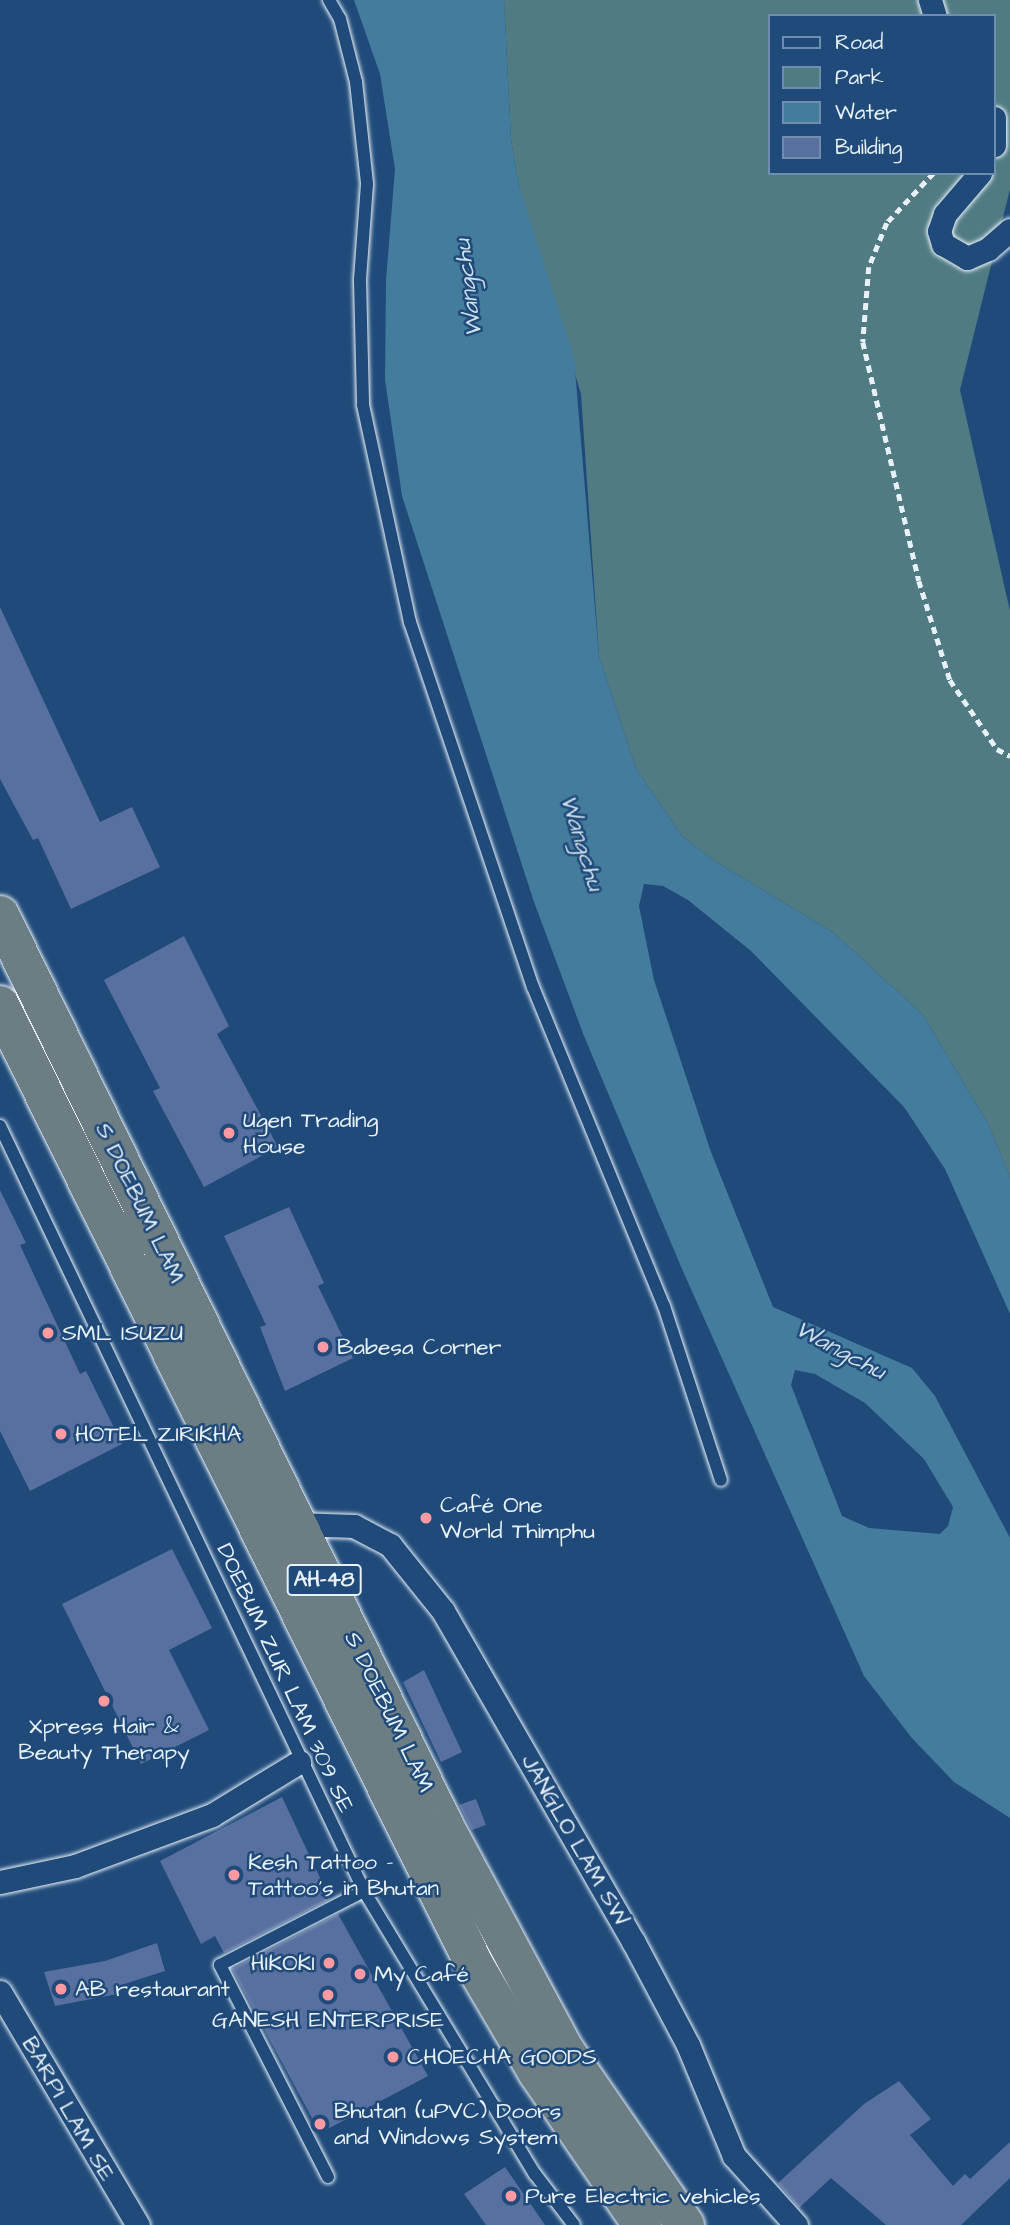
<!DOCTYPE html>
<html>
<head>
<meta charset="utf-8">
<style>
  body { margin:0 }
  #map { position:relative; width:1010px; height:2225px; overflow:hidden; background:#1f4a7a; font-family:"Architects Daughter",sans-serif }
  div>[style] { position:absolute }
  .green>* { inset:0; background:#507b83 }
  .water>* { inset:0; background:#447c9e }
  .building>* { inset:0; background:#5870a0 }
  .path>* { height:4.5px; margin-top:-2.25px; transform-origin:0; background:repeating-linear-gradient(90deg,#e8f1f8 0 7px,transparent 0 12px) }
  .roads { filter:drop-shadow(0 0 2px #e8f1f8) drop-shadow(0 0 2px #e8f1f8) }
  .lane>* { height:12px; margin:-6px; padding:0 6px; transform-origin:6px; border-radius:6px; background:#1f4a7a }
  .street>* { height:23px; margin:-11.5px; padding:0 11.5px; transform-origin:11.5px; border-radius:11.5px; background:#1f4a7a }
  .highway>* { height:38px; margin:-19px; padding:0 19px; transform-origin:19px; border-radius:19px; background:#6c7e84 }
  .dots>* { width:19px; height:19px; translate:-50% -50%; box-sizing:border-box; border:4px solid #1f4a7a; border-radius:50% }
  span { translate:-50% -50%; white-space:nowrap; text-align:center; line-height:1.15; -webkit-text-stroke:5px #1f4a7a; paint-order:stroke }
  .shield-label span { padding:2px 5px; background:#1f4a7a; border:2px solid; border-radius:5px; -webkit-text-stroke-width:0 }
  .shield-label { font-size:21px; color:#e8f1f8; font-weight:700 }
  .poi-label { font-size:23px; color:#e8f1f8 }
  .left { translate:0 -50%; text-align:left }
  .right { translate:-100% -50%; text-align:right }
  .street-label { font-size:23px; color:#e8f1f8 }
  .water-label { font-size:24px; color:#cfdfea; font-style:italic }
  .legend { position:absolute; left:768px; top:14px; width:228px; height:161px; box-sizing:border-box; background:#1f4a7a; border:2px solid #6f8dac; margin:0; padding:9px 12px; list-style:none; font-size:21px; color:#e8f1f8 }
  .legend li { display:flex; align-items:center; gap:14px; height:35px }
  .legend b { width:35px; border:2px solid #6f8dac }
</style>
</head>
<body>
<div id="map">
  <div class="green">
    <div style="clip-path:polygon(evenodd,504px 0,1010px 0,1010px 189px,960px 390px,1010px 611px,1010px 1177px,987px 1122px,923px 1015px,834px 933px,713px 860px,682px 836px,636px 769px,599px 656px,581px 394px,518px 182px,511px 140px,504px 0,770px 16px,994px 16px,994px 173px,770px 173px,770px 16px)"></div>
  </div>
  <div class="water">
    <div style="clip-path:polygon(evenodd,354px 0,504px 0,511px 140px,518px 182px,574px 358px,599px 656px,636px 769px,682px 836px,713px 860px,834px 933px,923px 1015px,987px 1122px,1010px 1177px,1010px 1314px,945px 1169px,904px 1107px,751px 951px,688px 900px,663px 886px,644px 884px,639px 906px,654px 980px,711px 1152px,773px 1307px,912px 1368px,935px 1396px,1010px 1538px,1010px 1818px,954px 1782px,911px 1737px,864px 1676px,682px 1269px,584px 1036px,534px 902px,402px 496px,385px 380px,386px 280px,395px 169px,380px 74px,354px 0,795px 1370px,815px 1374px,865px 1403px,924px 1459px,953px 1507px,948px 1526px,940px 1534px,869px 1528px,842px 1516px,791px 1385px,795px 1370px)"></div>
  </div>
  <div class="building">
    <div style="clip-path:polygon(0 607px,100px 822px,132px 807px,160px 867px,71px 909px,38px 838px,33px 840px,0 779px)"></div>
    <div style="clip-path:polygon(184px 936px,229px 1026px,217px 1034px,278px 1147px,204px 1187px,153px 1091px,160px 1088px,104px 980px)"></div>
    <div style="clip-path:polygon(0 1190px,26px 1243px,20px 1245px,80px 1374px,86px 1371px,122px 1444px,30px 1491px,0 1431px)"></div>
    <div style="clip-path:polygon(289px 1207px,324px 1283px,318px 1286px,353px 1358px,285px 1391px,260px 1327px,266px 1325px,224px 1236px)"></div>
    <div style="clip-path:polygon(172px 1549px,212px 1628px,169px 1650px,209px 1730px,141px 1764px,62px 1604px)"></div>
    <div style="clip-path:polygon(424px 1670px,462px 1752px,441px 1762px,403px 1682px)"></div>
    <div style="clip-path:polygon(282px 1797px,330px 1899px,224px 1953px,215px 1936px,201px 1944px,160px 1861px)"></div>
    <div style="clip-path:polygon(476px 1799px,486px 1825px,472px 1830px,459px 1805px)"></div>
    <div style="clip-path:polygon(338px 1914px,428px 2076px,320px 2133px,232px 1969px)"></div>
    <div style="clip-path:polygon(157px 1943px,165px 1971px,115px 1987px,117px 1994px,55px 2006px,44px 1972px,105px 1961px)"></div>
    <div style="clip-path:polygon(899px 2081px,931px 2119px,910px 2135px,953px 2186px,965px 2174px,970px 2179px,1010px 2142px,1010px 2178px,961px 2225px,886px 2225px,831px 2178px,799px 2208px,778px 2183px,864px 2104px)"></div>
    <div style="clip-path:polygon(505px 2167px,545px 2225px,486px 2225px,464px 2194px)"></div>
  </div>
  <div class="path">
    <div style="left:934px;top:173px;width:69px;rotate:133.2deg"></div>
    <div style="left:887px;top:223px;width:48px;rotate:112.2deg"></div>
    <div style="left:869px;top:267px;width:75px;rotate:94.6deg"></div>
    <div style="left:863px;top:342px;width:245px;rotate:76.8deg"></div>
    <div style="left:919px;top:581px;width:104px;rotate:72.6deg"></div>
    <div style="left:950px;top:680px;width:83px;rotate:55.7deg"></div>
    <div style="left:997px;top:749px;width:15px;rotate:28deg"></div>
  </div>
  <div class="roads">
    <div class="lane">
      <div style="left:329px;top:0;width:22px;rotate:60deg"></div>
      <div style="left:340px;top:19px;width:65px;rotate:75.7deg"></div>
      <div style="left:356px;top:82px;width:103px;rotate:83.8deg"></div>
      <div style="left:367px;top:184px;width:96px;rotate:94.2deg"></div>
      <div style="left:360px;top:280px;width:125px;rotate:88.6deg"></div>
      <div style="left:363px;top:405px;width:222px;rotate:77.8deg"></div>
      <div style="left:410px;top:622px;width:385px;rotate:71.4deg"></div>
      <div style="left:533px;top:987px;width:345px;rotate:67.7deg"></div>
      <div style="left:664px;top:1306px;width:183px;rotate:71.9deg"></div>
      <div style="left:0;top:1126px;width:847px;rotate:64.55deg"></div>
      <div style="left:364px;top:1891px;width:331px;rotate:58.9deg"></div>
      <div style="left:535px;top:2174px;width:64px;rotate:52.6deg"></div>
      <div style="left:328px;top:2177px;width:238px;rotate:-117deg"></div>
      <div style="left:220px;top:1965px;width:162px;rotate:-27.2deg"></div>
    </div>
    <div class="street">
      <div style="left:930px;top:0;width:17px;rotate:73deg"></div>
      <div style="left:994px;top:118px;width:27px;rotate:90deg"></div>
      <div style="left:980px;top:173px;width:54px;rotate:130.5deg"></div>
      <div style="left:945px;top:214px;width:18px;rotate:109deg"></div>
      <div style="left:939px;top:231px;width:14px;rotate:73deg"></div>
      <div style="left:943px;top:244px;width:28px;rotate:30deg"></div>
      <div style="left:967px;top:258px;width:23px;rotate:-23deg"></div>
      <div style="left:988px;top:249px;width:29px;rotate:-41deg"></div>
      <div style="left:297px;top:1524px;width:57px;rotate:2deg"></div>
      <div style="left:354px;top:1526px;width:41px;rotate:27.8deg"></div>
      <div style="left:390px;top:1545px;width:85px;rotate:51.2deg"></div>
      <div style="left:443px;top:1611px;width:381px;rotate:60.1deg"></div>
      <div style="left:633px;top:1941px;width:118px;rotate:62.1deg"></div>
      <div style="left:688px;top:2045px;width:120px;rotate:67.5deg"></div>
      <div style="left:734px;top:2156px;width:93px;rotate:48.1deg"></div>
      <div style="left:0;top:1882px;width:77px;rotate:-12deg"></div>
      <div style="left:75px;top:1866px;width:146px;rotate:-20.4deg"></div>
      <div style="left:212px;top:1815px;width:102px;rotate:-31.3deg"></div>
      <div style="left:0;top:1992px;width:271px;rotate:59.4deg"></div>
    </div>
    <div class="highway">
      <div style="left:0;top:915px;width:1015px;rotate:63.99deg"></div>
      <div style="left:445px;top:1827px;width:252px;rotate:61.8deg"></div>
      <div style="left:564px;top:2049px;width:214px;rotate:55.5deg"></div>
      <div style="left:0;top:1005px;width:1074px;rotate:63.7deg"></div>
      <div style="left:476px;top:1968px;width:121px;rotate:59.6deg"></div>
      <div style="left:537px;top:2072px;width:186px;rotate:55.5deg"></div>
    </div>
  </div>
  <div class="dots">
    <div style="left:229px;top:1133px;background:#ff9aa2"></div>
    <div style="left:48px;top:1333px;background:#ff9aa2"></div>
    <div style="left:323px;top:1347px;background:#ff9aa2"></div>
    <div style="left:61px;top:1434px;background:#ff9aa2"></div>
    <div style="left:426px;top:1518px;background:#ff9aa2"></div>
    <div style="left:104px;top:1701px;background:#ff9aa2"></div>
    <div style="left:234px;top:1875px;background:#ff9aa2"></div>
    <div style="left:329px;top:1963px;background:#ff9aa2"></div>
    <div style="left:360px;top:1974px;background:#ff9aa2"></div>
    <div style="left:61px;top:1989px;background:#ff9aa2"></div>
    <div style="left:328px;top:1995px;background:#ff9aa2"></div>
    <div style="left:393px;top:2057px;background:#ff9aa2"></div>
    <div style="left:320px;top:2124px;background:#ff9aa2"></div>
    <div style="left:511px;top:2196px;background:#ff9aa2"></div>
  </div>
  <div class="shield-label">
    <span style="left:324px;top:1580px">AH-48</span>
  </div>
  <div class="poi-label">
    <span class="left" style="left:243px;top:1133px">Ugen Trading<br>House</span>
    <span class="left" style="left:62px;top:1333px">SML ISUZU</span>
    <span class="left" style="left:337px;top:1347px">Babesa Corner</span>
    <span class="left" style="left:75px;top:1434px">HOTEL ZIRIKHA</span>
    <span class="left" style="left:440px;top:1518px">Café One<br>World Thimphu</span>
    <span style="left:104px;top:1739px">Xpress Hair &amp;<br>Beauty Therapy</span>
    <span class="left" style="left:248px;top:1875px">Kesh Tattoo -<br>Tattoo's in Bhutan</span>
    <span class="right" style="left:315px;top:1963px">HIKOKI</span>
    <span class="left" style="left:374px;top:1974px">My Café</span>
    <span class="left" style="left:75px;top:1989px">AB restaurant</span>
    <span style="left:328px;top:2020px">GANESH ENTERPRISE</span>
    <span class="left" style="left:407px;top:2057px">CHOECHA GOODS</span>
    <span class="left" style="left:334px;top:2124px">Bhutan (uPVC) Doors<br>and Windows System</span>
    <span class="left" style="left:525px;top:2196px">Pure Electric vehicles</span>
  </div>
  <div class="street-label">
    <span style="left:140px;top:1203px;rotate:64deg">S DOEBUM LAM</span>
    <span style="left:285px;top:1678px;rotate:65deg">DOEBUM ZUR LAM 309 SE</span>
    <span style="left:389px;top:1712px;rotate:64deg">S DOEBUM LAM</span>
    <span style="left:575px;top:1840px;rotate:60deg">JANGLO LAM SW</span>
    <span style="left:68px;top:2109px;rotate:60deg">BARPI LAM SE</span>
  </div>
  <div class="water-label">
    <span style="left:469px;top:288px;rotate:-97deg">Wangchu</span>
    <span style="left:581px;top:843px;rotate:73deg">Wangchu</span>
    <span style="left:840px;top:1351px;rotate:28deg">Wangchu</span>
  </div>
  <ul class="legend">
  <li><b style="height:9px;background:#1f4a7a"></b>Road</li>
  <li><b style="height:19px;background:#507b83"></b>Park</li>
  <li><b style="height:19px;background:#447c9e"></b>Water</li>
  <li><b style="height:19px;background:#5870a0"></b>Building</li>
  </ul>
</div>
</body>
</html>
